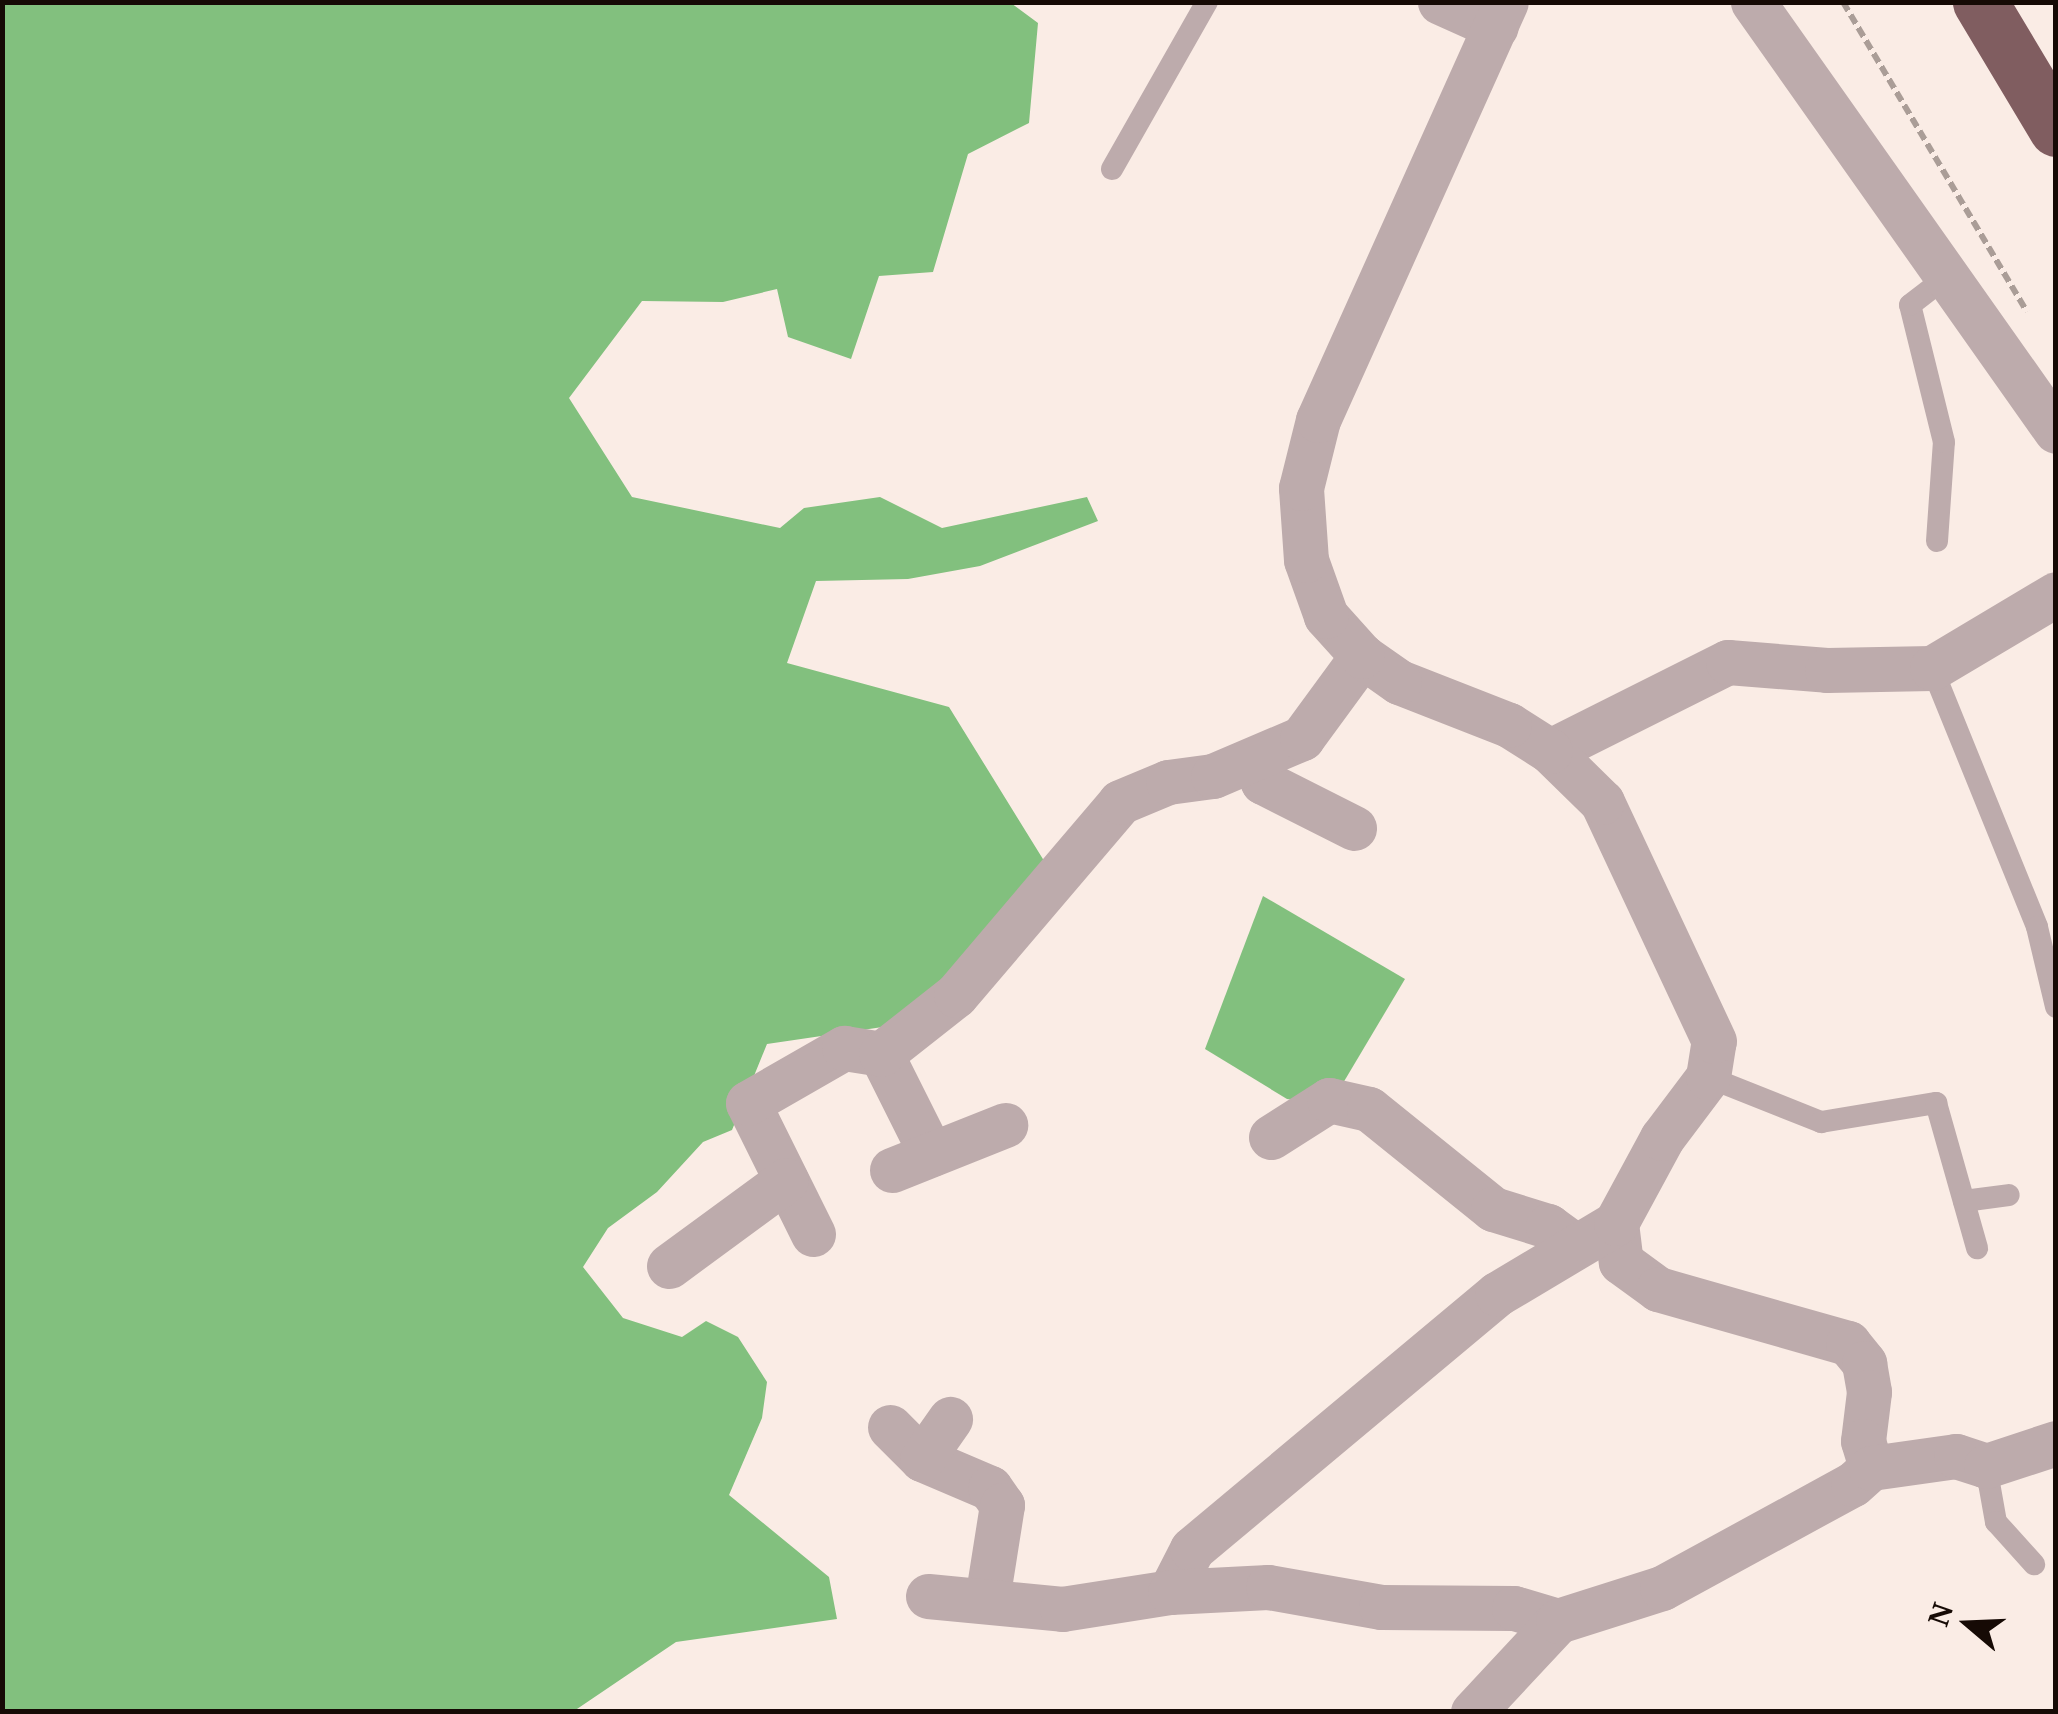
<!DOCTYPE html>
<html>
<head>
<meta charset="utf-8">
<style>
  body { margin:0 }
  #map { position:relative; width:2058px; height:1714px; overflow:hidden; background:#faece5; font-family:"Noto Serif",serif }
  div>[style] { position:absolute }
  .forest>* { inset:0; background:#82c07e }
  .path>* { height:6px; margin-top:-3px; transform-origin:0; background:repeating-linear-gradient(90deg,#aa9d97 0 10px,transparent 0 15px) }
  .service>* { height:22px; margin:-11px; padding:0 11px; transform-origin:11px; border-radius:11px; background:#bdabac }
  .minor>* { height:45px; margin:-22.5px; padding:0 22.5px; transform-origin:22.5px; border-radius:22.5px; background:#bdabac }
  .motorway>* { height:55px; margin:-27.5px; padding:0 27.5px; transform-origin:27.5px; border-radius:27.5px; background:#805d60 }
  span { translate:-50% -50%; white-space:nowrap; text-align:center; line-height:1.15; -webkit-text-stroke:8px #faece5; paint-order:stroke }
  .frame { position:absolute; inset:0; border:5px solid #160a05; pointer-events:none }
  .north { position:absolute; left:1918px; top:1574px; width:100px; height:100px; -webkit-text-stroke:8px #faece5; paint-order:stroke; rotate:289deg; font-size:28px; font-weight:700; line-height:40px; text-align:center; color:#160a05 }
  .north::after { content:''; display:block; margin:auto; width:35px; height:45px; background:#160a05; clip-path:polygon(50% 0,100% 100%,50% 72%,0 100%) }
</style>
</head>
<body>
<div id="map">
  <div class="forest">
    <div style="clip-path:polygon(3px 3px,1011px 3px,1038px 23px,1029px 123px,968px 154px,933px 272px,879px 276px,851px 359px,788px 337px,777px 289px,723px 302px,642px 301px,569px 398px,632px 497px,780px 528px,804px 508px,880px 497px,942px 528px,1087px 497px,1098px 521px,980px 566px,908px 579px,816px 581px,787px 663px,949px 707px,1046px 864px,903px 1024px,767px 1044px,732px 1130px,703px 1142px,657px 1192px,608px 1228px,583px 1267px,623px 1318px,682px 1337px,706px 1321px,738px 1337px,767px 1382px,762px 1418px,729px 1495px,829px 1577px,837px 1619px,676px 1642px,574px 1711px,3px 1712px)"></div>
    <div style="clip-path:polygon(1263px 896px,1405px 979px,1330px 1105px,1287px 1099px,1205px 1049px)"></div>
  </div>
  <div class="path">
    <div style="left:1843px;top:2px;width:360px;rotate:59.3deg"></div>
  </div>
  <div class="service">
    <div style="left:1112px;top:169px;width:192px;rotate:-60.4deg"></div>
    <div style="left:1937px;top:541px;width:99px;rotate:-86deg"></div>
    <div style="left:1944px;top:442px;width:141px;rotate:-103.9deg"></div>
    <div style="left:1910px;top:305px;width:44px;rotate:-37.6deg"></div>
    <div style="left:1932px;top:668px;width:279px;rotate:67.9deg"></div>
    <div style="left:2037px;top:927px;width:82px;rotate:76.6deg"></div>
    <div style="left:1708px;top:1077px;width:122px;rotate:21.7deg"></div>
    <div style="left:1821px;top:1122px;width:117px;rotate:-9.4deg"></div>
    <div style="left:1936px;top:1103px;width:151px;rotate:74.2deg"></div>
    <div style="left:1964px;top:1201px;width:45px;rotate:-7.6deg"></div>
    <div style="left:1986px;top:1466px;width:57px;rotate:79.9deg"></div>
    <div style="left:1996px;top:1522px;width:57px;rotate:47.9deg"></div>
  </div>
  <div class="minor">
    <div style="left:1440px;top:2px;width:61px;rotate:24.1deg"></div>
    <div style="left:1753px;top:2px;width:525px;rotate:54.77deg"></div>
    <div style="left:1550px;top:751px;width:199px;rotate:-26.6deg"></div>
    <div style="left:1728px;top:662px;width:99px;rotate:4.6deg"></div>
    <div style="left:1827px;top:670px;width:105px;rotate:-1.1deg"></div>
    <div style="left:1932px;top:668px;width:144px;rotate:-30.8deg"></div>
    <div style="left:1253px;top:760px;width:24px;rotate:66deg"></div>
    <div style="left:1263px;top:782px;width:102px;rotate:26.8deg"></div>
    <div style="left:881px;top:1054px;width:112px;rotate:63.4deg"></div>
    <div style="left:1271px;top:1137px;width:69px;rotate:-32.5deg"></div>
    <div style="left:1329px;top:1100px;width:41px;rotate:12.7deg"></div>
    <div style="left:1369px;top:1109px;width:159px;rotate:38.9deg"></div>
    <div style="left:1493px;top:1209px;width:58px;rotate:17.2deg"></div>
    <div style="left:1548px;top:1226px;width:31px;rotate:36deg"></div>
    <div style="left:892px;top:1170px;width:122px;rotate:-21.7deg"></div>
    <div style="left:1616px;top:1223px;width:39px;rotate:83deg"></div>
    <div style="left:1621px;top:1262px;width:46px;rotate:36.1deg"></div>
    <div style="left:1658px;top:1289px;width:198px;rotate:15.9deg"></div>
    <div style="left:1848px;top:1343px;width:26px;rotate:51deg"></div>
    <div style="left:1864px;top:1363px;width:29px;rotate:80deg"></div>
    <div style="left:1869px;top:1392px;width:49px;rotate:97deg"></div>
    <div style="left:1863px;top:1441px;width:28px;rotate:73deg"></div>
    <div style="left:813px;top:1234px;width:146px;rotate:-116.4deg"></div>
    <div style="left:748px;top:1103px;width:111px;rotate:-29.8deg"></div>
    <div style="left:844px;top:1048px;width:37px;rotate:9deg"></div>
    <div style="left:881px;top:1054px;width:95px;rotate:-38.2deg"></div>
    <div style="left:956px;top:995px;width:253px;rotate:-49.6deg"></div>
    <div style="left:1120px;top:802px;width:52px;rotate:-22.6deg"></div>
    <div style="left:1168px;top:782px;width:45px;rotate:-7.6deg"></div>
    <div style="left:1213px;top:776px;width:97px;rotate:-23.1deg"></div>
    <div style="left:1302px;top:738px;width:102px;rotate:-53.8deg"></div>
    <div style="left:669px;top:1266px;width:145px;rotate:-36.3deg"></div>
    <div style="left:890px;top:1427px;width:45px;rotate:45deg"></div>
    <div style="left:922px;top:1459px;width:74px;rotate:23.1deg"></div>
    <div style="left:990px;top:1488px;width:21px;rotate:55deg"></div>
    <div style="left:1002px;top:1505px;width:96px;rotate:99deg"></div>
    <div style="left:922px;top:1459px;width:49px;rotate:-55deg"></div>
    <div style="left:1170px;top:1592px;width:48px;rotate:-62.9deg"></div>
    <div style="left:1192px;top:1549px;width:398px;rotate:-39.9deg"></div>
    <div style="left:1497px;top:1294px;width:139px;rotate:-30.8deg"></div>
    <div style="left:1616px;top:1223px;width:97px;rotate:-61.6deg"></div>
    <div style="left:1662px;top:1138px;width:76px;rotate:-53deg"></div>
    <div style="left:1708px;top:1077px;width:36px;rotate:-81deg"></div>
    <div style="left:1714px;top:1041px;width:264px;rotate:-115.1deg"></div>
    <div style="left:1602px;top:802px;width:73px;rotate:-135.6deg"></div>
    <div style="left:1550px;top:751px;width:49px;rotate:-147.6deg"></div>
    <div style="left:1509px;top:725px;width:118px;rotate:-158.6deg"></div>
    <div style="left:1399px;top:682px;width:45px;rotate:-144.9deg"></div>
    <div style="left:1362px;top:656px;width:54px;rotate:-132deg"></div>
    <div style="left:1326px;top:616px;width:59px;rotate:-109.7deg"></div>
    <div style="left:1306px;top:560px;width:72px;rotate:-94deg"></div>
    <div style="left:1301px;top:488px;width:70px;rotate:-76deg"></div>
    <div style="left:1318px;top:420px;width:458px;rotate:-65.8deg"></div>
    <div style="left:928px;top:1596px;width:135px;rotate:5.5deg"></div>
    <div style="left:1062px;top:1609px;width:109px;rotate:-8.9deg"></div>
    <div style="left:1170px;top:1592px;width:98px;rotate:-2.9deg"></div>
    <div style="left:1268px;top:1587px;width:115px;rotate:10deg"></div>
    <div style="left:1381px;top:1607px;width:133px;rotate:0.4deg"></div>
    <div style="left:1514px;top:1608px;width:46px;rotate:16.5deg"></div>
    <div style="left:1473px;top:1712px;width:125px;rotate:-47deg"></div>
    <div style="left:1558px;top:1621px;width:109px;rotate:-17.6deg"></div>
    <div style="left:1662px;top:1588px;width:217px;rotate:-28.6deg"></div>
    <div style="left:1853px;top:1484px;width:24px;rotate:-42deg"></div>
    <div style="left:1871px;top:1468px;width:86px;rotate:-8deg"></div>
    <div style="left:1956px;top:1456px;width:32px;rotate:18deg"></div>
    <div style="left:1986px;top:1466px;width:74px;rotate:-18.2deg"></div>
  </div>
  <div class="motorway">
    <div style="left:1980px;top:2px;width:148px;rotate:59.1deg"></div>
  </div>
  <div class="frame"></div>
  <div class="north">N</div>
</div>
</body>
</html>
